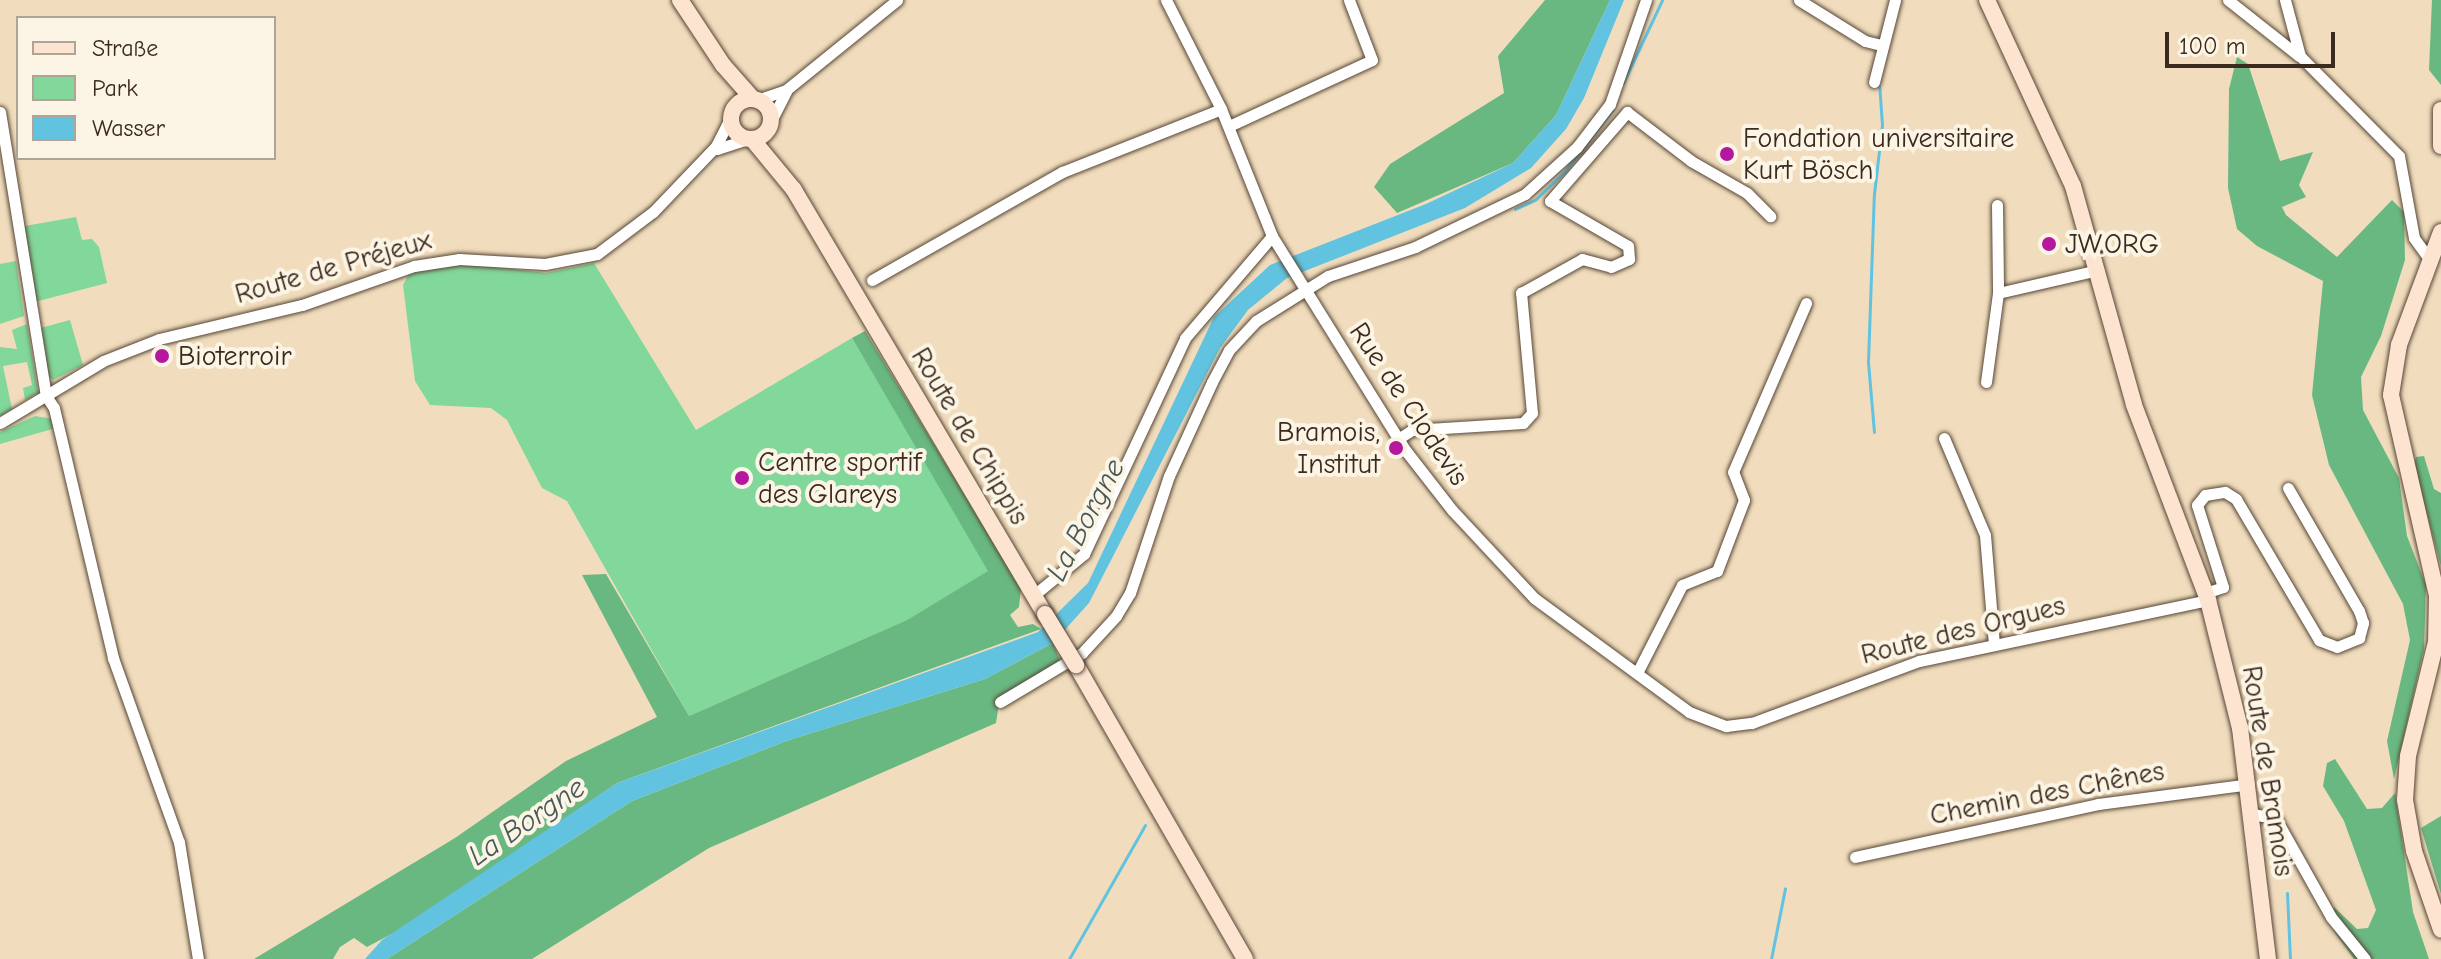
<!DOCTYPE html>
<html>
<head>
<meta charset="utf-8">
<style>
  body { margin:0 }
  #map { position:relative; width:2441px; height:959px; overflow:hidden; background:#f1ddbd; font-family:"Comic Neue",sans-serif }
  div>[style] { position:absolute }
  .green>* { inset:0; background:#82d79a }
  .forest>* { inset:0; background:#69b882 }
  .water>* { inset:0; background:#61c3df }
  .stream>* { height:3px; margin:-1.5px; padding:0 1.5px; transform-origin:1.5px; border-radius:1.5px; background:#61c3df }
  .roads { filter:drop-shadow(0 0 2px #564536) drop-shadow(0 0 2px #564536) }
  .street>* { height:11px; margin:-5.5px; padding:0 5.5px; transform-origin:5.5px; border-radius:5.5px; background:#fff }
  .secondary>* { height:16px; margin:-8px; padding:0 8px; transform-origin:8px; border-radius:8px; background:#fde4d0 }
  .secondary>.ring { margin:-8px; padding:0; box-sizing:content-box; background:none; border:16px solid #fde4d0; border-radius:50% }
  .bridges { filter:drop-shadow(0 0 2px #564536) drop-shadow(0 0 2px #564536) }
  .secondary-bridge>* { height:16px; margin:-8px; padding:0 8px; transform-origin:8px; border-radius:8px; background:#fde4d0 }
  .dots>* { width:22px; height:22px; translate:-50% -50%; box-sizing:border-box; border:4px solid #fcf5e5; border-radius:50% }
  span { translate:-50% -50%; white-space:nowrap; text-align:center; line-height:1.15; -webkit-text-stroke:8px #fcf5e5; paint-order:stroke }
  .poi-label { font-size:28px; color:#3b2a1e }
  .left { translate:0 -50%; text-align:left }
  .right { translate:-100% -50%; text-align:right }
  .street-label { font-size:28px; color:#3b2a1e }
  .water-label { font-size:30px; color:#465858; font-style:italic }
  .legend { position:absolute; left:16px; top:16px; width:260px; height:144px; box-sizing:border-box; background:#fcf5e5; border:2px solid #afa495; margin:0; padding:10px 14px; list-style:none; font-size:24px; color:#3b2a1e }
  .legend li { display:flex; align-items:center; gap:16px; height:40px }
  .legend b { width:40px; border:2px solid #afa495 }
  .scale { position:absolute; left:2165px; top:32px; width:170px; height:36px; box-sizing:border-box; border:4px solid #3b2a1e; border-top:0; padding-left:10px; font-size:24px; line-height:28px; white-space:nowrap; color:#3b2a1e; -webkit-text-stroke:6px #fcf5e5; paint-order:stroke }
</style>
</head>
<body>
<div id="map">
  <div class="green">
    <div style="clip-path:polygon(76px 217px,82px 240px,92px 239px,99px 247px,107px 283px,31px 303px,19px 227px)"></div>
    <div style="clip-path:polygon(16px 261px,24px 316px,0 324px,0 264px)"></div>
    <div style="clip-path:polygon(594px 263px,696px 430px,852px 338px,989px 571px,907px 620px,689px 716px,567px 501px,542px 488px,507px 420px,491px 408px,430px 405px,415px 381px,403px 285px,410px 272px,467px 264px,546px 273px)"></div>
    <div style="clip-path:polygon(70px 320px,83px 365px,53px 380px,46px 374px,37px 329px)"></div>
    <div style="clip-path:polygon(27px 324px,38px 393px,25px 400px,23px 388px,32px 385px,27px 362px,3px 366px,12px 409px,0 416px,0 347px,17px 349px,12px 330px)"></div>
    <div style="clip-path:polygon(35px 416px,54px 419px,56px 428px,0 444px,0 432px)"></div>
  </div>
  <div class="forest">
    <div style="clip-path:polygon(1545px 0,1610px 0,1556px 115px,1513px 163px,1397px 213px,1374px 187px,1390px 164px,1504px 93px,1498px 56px)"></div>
    <div style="clip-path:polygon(2432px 0,2441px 0,2441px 85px,2429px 70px)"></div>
    <div style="clip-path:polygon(2237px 57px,2248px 64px,2280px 161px,2313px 152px,2299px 185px,2306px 197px,2282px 207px,2286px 215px,2337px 257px,2392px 200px,2404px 212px,2405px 260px,2381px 336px,2361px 377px,2363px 410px,2399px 478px,2407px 536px,2426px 585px,2424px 649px,2394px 779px,2387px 741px,2410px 640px,2403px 604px,2329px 465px,2312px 395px,2323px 281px,2257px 246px,2237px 229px,2228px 188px,2229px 89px)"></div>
    <div style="clip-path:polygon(865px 331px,1021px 588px,1019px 607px,1010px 615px,1018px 627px,1033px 624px,1041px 629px,617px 783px,416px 921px,367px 947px,354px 938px,340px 947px,333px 959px,254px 959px,455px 838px,566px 761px,657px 717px,582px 575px,606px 574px,689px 716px,907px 620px,988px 571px,852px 338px)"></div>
    <div style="clip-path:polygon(2424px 456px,2434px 489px,2441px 493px,2441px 566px,2414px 466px,2416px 457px)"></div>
    <div style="clip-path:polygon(1053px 643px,1061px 663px,1000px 697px,996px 723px,709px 848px,532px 959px,387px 959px,632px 801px,789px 740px,985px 679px)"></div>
    <div style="clip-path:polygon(2335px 759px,2367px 809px,2382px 808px,2395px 793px,2413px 912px,2429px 959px,2354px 959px,2336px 934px,2330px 922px,2334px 907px,2357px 929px,2368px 928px,2376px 910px,2344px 821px,2323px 786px,2327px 763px)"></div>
    <div style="clip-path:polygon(2441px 816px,2441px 894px,2421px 828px)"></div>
  </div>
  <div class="water">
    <div style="clip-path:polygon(1610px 0,1624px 0,1584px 98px,1566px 129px,1531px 168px,1465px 208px,1287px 278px,1248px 310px,1220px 348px,1089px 603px,1053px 643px,985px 679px,789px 740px,632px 801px,387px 959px,365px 959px,382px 940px,617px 783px,1038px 632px,1088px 583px,1214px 317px,1270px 265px,1426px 204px,1513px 163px,1556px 115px)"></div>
  </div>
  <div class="stream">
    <div style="left:1623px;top:83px;width:92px;rotate:-64.8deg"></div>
    <div style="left:1515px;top:209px;width:23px;rotate:-25deg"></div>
    <div style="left:1536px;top:199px;width:39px;rotate:-44deg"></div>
    <div style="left:1564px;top:172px;width:80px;rotate:-52.1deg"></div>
    <div style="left:1874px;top:432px;width:70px;rotate:-94.9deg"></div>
    <div style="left:1868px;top:362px;width:168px;rotate:-88deg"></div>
    <div style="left:1874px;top:194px;width:69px;rotate:-83.4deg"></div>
    <div style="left:1882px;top:125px;width:39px;rotate:-94deg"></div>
    <div style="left:2287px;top:893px;width:66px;rotate:87.4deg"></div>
    <div style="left:1069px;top:959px;width:154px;rotate:-60.4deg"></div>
    <div style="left:1771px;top:959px;width:72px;rotate:-78.8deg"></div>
  </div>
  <div class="roads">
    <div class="street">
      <div style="left:1166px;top:0;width:122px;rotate:63.2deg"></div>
      <div style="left:1221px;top:109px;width:137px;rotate:68.1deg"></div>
      <div style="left:1272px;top:236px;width:253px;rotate:58.1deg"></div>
      <div style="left:1406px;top:451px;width:75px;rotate:52.1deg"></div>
      <div style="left:1452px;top:510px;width:120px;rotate:47deg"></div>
      <div style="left:1534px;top:598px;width:192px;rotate:36.3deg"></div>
      <div style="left:1689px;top:712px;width:40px;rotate:21deg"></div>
      <div style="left:1726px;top:726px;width:26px;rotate:-7deg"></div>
      <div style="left:1752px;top:723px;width:178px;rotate:-20.4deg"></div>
      <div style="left:1919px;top:661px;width:295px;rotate:-11.9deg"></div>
      <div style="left:1799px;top:0;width:78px;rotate:31.8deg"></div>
      <div style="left:1865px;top:41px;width:16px;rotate:14deg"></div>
      <div style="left:2228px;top:0;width:90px;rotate:38.3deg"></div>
      <div style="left:2285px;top:0;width:58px;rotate:75deg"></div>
      <div style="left:2300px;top:56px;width:141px;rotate:45.3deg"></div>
      <div style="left:2399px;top:156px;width:83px;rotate:79.6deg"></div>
      <div style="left:2414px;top:238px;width:29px;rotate:54deg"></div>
      <div style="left:1874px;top:82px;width:85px;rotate:-75.6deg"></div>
      <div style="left:757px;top:100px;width:31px;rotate:-19deg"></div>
      <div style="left:786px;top:90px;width:143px;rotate:-39deg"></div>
      <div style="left:0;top:112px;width:288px;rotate:80.8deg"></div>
      <div style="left:46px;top:396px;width:14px;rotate:56deg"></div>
      <div style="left:54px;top:408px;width:257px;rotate:76.7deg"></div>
      <div style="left:113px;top:658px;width:195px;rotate:70.3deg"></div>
      <div style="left:179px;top:842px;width:119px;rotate:80.8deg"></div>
      <div style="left:771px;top:121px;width:34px;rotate:-63deg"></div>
      <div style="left:1229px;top:126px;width:157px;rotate:-24.8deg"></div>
      <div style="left:1372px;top:60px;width:64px;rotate:-111deg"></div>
      <div style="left:717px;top:149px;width:32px;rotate:-18deg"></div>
      <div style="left:1997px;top:205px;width:88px;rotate:89.3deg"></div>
      <div style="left:1998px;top:293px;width:103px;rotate:-13deg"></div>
      <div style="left:872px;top:280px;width:219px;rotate:-29.6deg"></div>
      <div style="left:1062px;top:172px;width:171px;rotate:-21.6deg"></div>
      <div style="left:1986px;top:382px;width:90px;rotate:-82.3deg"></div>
      <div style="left:0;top:423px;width:120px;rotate:-31deg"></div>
      <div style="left:103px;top:361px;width:60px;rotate:-21.4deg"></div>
      <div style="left:159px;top:339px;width:147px;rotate:-13.4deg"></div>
      <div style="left:302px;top:305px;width:119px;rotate:-19.2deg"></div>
      <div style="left:414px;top:266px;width:46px;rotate:-8.8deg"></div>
      <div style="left:459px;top:259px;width:86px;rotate:3.3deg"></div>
      <div style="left:545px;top:264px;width:53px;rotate:-10.9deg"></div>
      <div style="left:597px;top:254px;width:70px;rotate:-36.9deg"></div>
      <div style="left:653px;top:212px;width:91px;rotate:-46.3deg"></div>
      <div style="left:716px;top:146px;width:34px;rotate:-63deg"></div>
      <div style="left:1944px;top:438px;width:105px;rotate:67.1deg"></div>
      <div style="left:1985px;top:535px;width:109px;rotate:85.3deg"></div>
      <div style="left:1398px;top:439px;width:17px;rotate:-33deg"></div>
      <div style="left:1412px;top:430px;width:111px;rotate:-3.6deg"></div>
      <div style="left:1523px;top:423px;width:13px;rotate:-48deg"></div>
      <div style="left:1532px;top:413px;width:121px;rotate:-95.2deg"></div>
      <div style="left:1521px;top:293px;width:70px;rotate:-29.1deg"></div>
      <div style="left:1582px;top:259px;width:30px;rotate:15deg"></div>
      <div style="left:1611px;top:267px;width:20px;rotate:-24deg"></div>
      <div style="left:1629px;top:259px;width:13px;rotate:-94deg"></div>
      <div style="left:1628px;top:246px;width:90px;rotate:-150deg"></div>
      <div style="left:1550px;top:201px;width:118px;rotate:-49.1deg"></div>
      <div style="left:1627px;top:112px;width:81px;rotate:37.4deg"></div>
      <div style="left:1691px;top:161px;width:64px;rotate:29.7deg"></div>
      <div style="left:1747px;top:193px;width:33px;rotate:45deg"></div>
      <div style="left:2205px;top:593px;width:19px;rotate:-18deg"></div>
      <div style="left:2223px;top:587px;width:86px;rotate:-107.6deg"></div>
      <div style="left:2197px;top:505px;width:13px;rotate:-51deg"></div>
      <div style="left:2205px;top:495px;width:20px;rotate:-9deg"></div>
      <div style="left:2225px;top:492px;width:13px;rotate:32deg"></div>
      <div style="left:2236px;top:499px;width:164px;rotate:59.5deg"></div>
      <div style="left:2319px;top:640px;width:19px;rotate:21deg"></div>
      <div style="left:2337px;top:647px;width:24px;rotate:-22deg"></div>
      <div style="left:2359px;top:638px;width:16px;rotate:-75deg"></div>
      <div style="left:2363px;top:623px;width:13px;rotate:-108deg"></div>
      <div style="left:2359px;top:611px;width:142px;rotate:-120deg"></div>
      <div style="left:1034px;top:595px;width:65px;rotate:-39.4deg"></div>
      <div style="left:1084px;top:554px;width:238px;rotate:-64.9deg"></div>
      <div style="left:1185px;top:338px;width:134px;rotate:-49.5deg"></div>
      <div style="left:1637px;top:673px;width:99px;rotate:-62.9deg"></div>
      <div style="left:1682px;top:585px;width:38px;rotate:-22deg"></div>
      <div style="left:1717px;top:571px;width:76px;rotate:-69.2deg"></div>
      <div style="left:1744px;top:500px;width:30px;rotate:-111deg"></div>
      <div style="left:1733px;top:472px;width:184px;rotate:-66.6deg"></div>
      <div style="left:1000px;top:702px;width:96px;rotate:-30.9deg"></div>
      <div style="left:1082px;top:653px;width:50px;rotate:-47.4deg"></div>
      <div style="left:1116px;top:616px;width:27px;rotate:-59deg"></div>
      <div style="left:1130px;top:593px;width:123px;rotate:-71.6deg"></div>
      <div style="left:1169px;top:476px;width:103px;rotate:-65.4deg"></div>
      <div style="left:1212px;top:382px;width:36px;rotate:-62deg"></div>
      <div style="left:1229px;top:350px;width:40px;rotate:-47deg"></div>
      <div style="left:1256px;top:321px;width:85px;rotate:-32deg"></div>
      <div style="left:1328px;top:276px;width:92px;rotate:-18.4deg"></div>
      <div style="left:1415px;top:247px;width:122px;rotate:-25.7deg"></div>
      <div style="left:1525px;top:194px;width:70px;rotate:-42.1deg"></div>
      <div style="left:1577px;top:147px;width:54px;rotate:-52.5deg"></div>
      <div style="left:1610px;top:104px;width:110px;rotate:-70.9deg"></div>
      <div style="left:2253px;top:814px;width:24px;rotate:12deg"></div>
      <div style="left:2276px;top:819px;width:112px;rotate:60.7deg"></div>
      <div style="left:2331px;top:917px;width:54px;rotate:51deg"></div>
      <div style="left:1855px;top:857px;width:249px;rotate:-12.3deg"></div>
      <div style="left:2098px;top:804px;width:152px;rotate:-7.5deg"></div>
    </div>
    <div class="secondary">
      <div style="left:680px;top:0;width:78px;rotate:56.5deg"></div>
      <div style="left:723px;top:65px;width:45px;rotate:48.6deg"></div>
      <div style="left:1987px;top:0;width:205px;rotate:65.2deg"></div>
      <div style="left:2073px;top:186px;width:227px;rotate:74.4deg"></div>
      <div style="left:2134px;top:405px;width:209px;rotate:69.2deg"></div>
      <div style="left:2208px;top:600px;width:132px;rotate:76deg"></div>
      <div style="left:2240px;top:728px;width:233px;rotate:83.1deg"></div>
      <div class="ring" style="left:731px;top:99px;width:24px;height:24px"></div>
      <div style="left:2441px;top:110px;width:36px;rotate:90deg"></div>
      <div style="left:752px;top:139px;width:66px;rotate:50.5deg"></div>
      <div style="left:794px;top:190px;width:493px;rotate:59.4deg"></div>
      <div style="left:2441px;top:232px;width:121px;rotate:110.4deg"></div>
      <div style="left:2399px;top:345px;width:51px;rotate:99.1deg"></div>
      <div style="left:2391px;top:395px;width:206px;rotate:77.1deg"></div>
      <div style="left:2437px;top:596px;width:46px;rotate:91.2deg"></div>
      <div style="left:2436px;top:642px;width:117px;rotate:103.8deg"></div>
      <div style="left:2408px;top:756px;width:44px;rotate:93.9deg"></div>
      <div style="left:2405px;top:800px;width:52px;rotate:80deg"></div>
      <div style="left:2414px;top:851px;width:83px;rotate:71.1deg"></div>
      <div style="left:1076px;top:665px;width:339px;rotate:60.1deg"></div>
    </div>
  </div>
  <div class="bridges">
    <div class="secondary-bridge">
      <div style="left:1045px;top:614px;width:60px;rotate:58.7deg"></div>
    </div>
  </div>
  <div class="dots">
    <div style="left:1727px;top:154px;background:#b5179e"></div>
    <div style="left:2049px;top:244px;background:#b5179e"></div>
    <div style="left:162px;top:356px;background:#b5179e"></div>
    <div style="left:1396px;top:448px;background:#b5179e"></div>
    <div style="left:742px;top:478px;background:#b5179e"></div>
  </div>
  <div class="poi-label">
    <span class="left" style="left:1743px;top:154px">Fondation universitaire<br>Kurt Bösch</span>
    <span class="left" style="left:2065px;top:244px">JW.ORG</span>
    <span class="left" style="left:178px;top:356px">Bioterroir</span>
    <span class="right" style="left:1380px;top:448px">Bramois,<br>Institut</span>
    <span class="left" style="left:758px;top:478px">Centre sportif<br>des Glareys</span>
  </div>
  <div class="street-label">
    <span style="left:333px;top:267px;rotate:-16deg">Route de Préjeux</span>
    <span style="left:1409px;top:404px;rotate:56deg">Rue de Clodevis</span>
    <span style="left:970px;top:436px;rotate:59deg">Route de Chippis</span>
    <span style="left:1963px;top:630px;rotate:-14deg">Route des Orgues</span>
    <span style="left:2268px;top:771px;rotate:81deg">Route de Bramois</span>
    <span style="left:2047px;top:793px;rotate:-11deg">Chemin des Chênes</span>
  </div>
  <div class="water-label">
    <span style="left:1086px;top:520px;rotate:-62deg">La Borgne</span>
    <span style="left:527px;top:822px;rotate:-34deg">La Borgne</span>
  </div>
  <ul class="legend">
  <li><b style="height:10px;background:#fde4d0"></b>Straße</li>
  <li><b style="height:22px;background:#82d79a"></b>Park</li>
  <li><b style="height:22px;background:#61c3df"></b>Wasser</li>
  </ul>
  <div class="scale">100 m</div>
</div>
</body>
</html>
